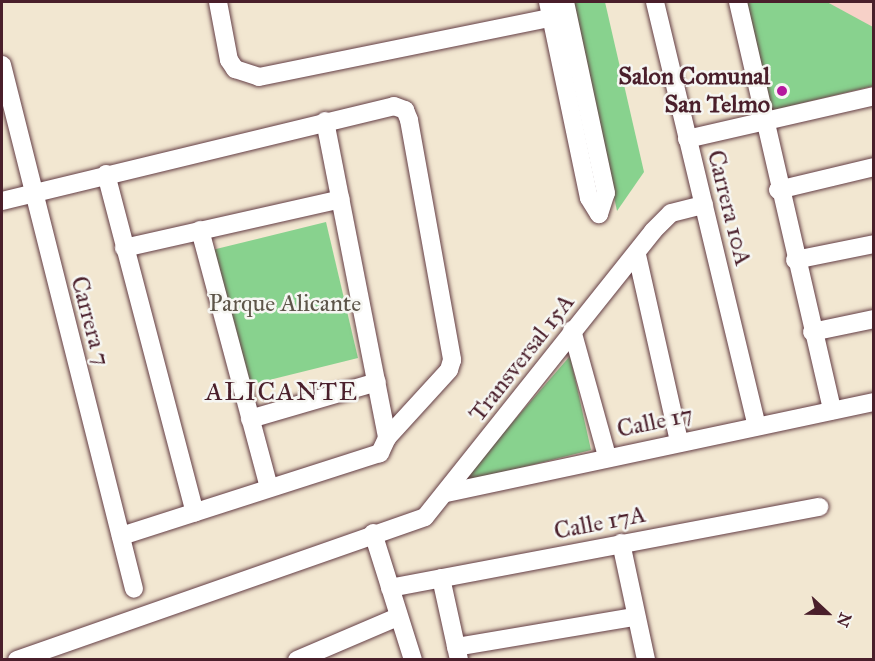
<!DOCTYPE html>
<html>
<head>
<meta charset="utf-8">
<style>
  body { margin:0 }
  #map { position:relative; width:875px; height:661px; overflow:hidden; background:#f2e7d1; font-family:"IM FELL Great Primer",serif }
  div>[style] { position:absolute }
  .built>* { inset:0; background:#f7d1c8 }
  .green>* { inset:0; background:#88d28e }
  .roads { filter:drop-shadow(0 0 2px #633d44) drop-shadow(0 0 2px #633d44) }
  .minor>* { height:18px; margin:-9px; padding:0 9px; transform-origin:9px; border-radius:9px; background:#fff }
  .dots>* { width:16px; height:16px; translate:-50% -50%; box-sizing:border-box; border:3px solid #f6f6f2; border-radius:50% }
  span { translate:-50% -50%; white-space:nowrap; text-align:center; line-height:1.15; -webkit-text-stroke:5px #f6f6f2; paint-order:stroke }
  .poi-label { font-size:24px; color:#4a1f2b; font-weight:700 }
  .right { translate:-100% -50%; text-align:right }
  .street-label { font-size:24px; color:#4a1f2b }
  .park-label { font-size:24px; color:#5d5549 }
  .neighbourhood-label { font-size:26px; color:#4a1f2b; letter-spacing:1.5px }
  .frame { position:absolute; inset:0; border:3px solid #4a1f2b; pointer-events:none }
  .north { position:absolute; left:797px; top:583px; width:60px; height:60px; -webkit-text-stroke:4px #f6f6f2; paint-order:stroke; rotate:112deg; font-size:16px; font-weight:700; line-height:24px; text-align:center; color:#4a1f2b }
  .north::after { content:''; display:block; margin:auto; width:21px; height:27px; background:#4a1f2b; clip-path:polygon(50% 0,100% 100%,50% 72%,0 100%) }
</style>
</head>
<body>
<div id="map">
  <div class="built">
    <div style="clip-path:polygon(827px 2px,873px 2px,873px 27px,868px 28px)"></div>
  </div>
  <div class="green">
    <div style="clip-path:polygon(573px 2px,605px 2px,644px 172px,617px 211px)"></div>
    <div style="clip-path:polygon(744px 2px,827px 2px,873px 27px,873px 86px,769px 111px)"></div>
    <div style="clip-path:polygon(326px 222px,358px 358px,245px 386px,212px 250px)"></div>
    <div style="clip-path:polygon(570px 356px,591px 450px,460px 483px)"></div>
  </div>
  <div class="roads">
    <div class="minor">
      <div style="left:218px;top:2px;width:59px;rotate:79.3deg"></div>
      <div style="left:229px;top:60px;width:11px;rotate:56deg"></div>
      <div style="left:235px;top:69px;width:25px;rotate:18deg"></div>
      <div style="left:259px;top:77px;width:310px;rotate:-11.5deg"></div>
      <div style="left:548px;top:2px;width:200px;rotate:78.2deg"></div>
      <div style="left:589px;top:198px;width:19px;rotate:58deg"></div>
      <div style="left:599px;top:214px;width:22px;rotate:-72deg"></div>
      <div style="left:606px;top:193px;width:195px;rotate:-102.1deg"></div>
      <div style="left:655px;top:2px;width:436px;rotate:76.5deg"></div>
      <div style="left:738px;top:2px;width:419px;rotate:77deg"></div>
      <div style="left:2px;top:65px;width:540px;rotate:75.86deg"></div>
      <div style="left:325px;top:121px;width:323px;rotate:78.9deg"></div>
      <div style="left:687px;top:139px;width:192px;rotate:-12.9deg"></div>
      <div style="left:106px;top:174px;width:350px;rotate:75.3deg"></div>
      <div style="left:778px;top:190px;width:99px;rotate:-13.5deg"></div>
      <div style="left:2px;top:201px;width:403px;rotate:-13.6deg"></div>
      <div style="left:394px;top:106px;width:12px;rotate:20deg"></div>
      <div style="left:405px;top:110px;width:11px;rotate:68deg"></div>
      <div style="left:409px;top:120px;width:244px;rotate:79.8deg"></div>
      <div style="left:452px;top:360px;width:10px;rotate:107deg"></div>
      <div style="left:449px;top:370px;width:92px;rotate:132.4deg"></div>
      <div style="left:387px;top:438px;width:17px;rotate:115deg"></div>
      <div style="left:380px;top:453px;width:272px;rotate:162.2deg"></div>
      <div style="left:200px;top:230px;width:266px;rotate:75deg"></div>
      <div style="left:124px;top:248px;width:222px;rotate:-12.7deg"></div>
      <div style="left:637px;top:255px;width:191px;rotate:77.3deg"></div>
      <div style="left:795px;top:260px;width:81px;rotate:-11.4deg"></div>
      <div style="left:572px;top:330px;width:131px;rotate:74.5deg"></div>
      <div style="left:812px;top:332px;width:63px;rotate:-11.8deg"></div>
      <div style="left:250px;top:419px;width:132px;rotate:-16.2deg"></div>
      <div style="left:446px;top:493px;width:438px;rotate:-12deg"></div>
      <div style="left:373px;top:533px;width:133px;rotate:72.5deg"></div>
      <div style="left:621px;top:543px;width:120px;rotate:77.9deg"></div>
      <div style="left:441px;top:578px;width:84px;rotate:77.6deg"></div>
      <div style="left:390px;top:588px;width:437px;rotate:-10.7deg"></div>
      <div style="left:456px;top:647px;width:181px;rotate:-9.6deg"></div>
      <div style="left:17px;top:660px;width:432px;rotate:-19.3deg"></div>
      <div style="left:425px;top:517px;width:366px;rotate:-51.4deg"></div>
      <div style="left:653px;top:231px;width:25px;rotate:-45deg"></div>
      <div style="left:671px;top:213px;width:34px;rotate:-14deg"></div>
      <div style="left:297px;top:660px;width:110px;rotate:-23.1deg"></div>
    </div>
  </div>
  <div class="dots">
    <div style="left:782px;top:91px;background:#b5179e"></div>
  </div>
  <div class="poi-label">
    <span class="right" style="left:770px;top:91px">Salon Comunal<br>San Telmo</span>
  </div>
  <div class="street-label">
    <span style="left:729px;top:208px;rotate:76deg">Carrera 10A</span>
    <span style="left:90px;top:321px;rotate:75deg">Carrera 7</span>
    <span style="left:522px;top:358px;rotate:-52deg">Transversal 15A</span>
    <span style="left:655px;top:422px;rotate:-12deg">Calle 17</span>
    <span style="left:600px;top:523px;rotate:-11deg">Calle 17A</span>
  </div>
  <div class="park-label">
    <span style="left:285px;top:304px">Parque Alicante</span>
  </div>
  <div class="neighbourhood-label">
    <span style="left:282px;top:392px">ALICANTE</span>
  </div>
  <div class="frame"></div>
  <div class="north">N</div>
</div>
</body>
</html>
